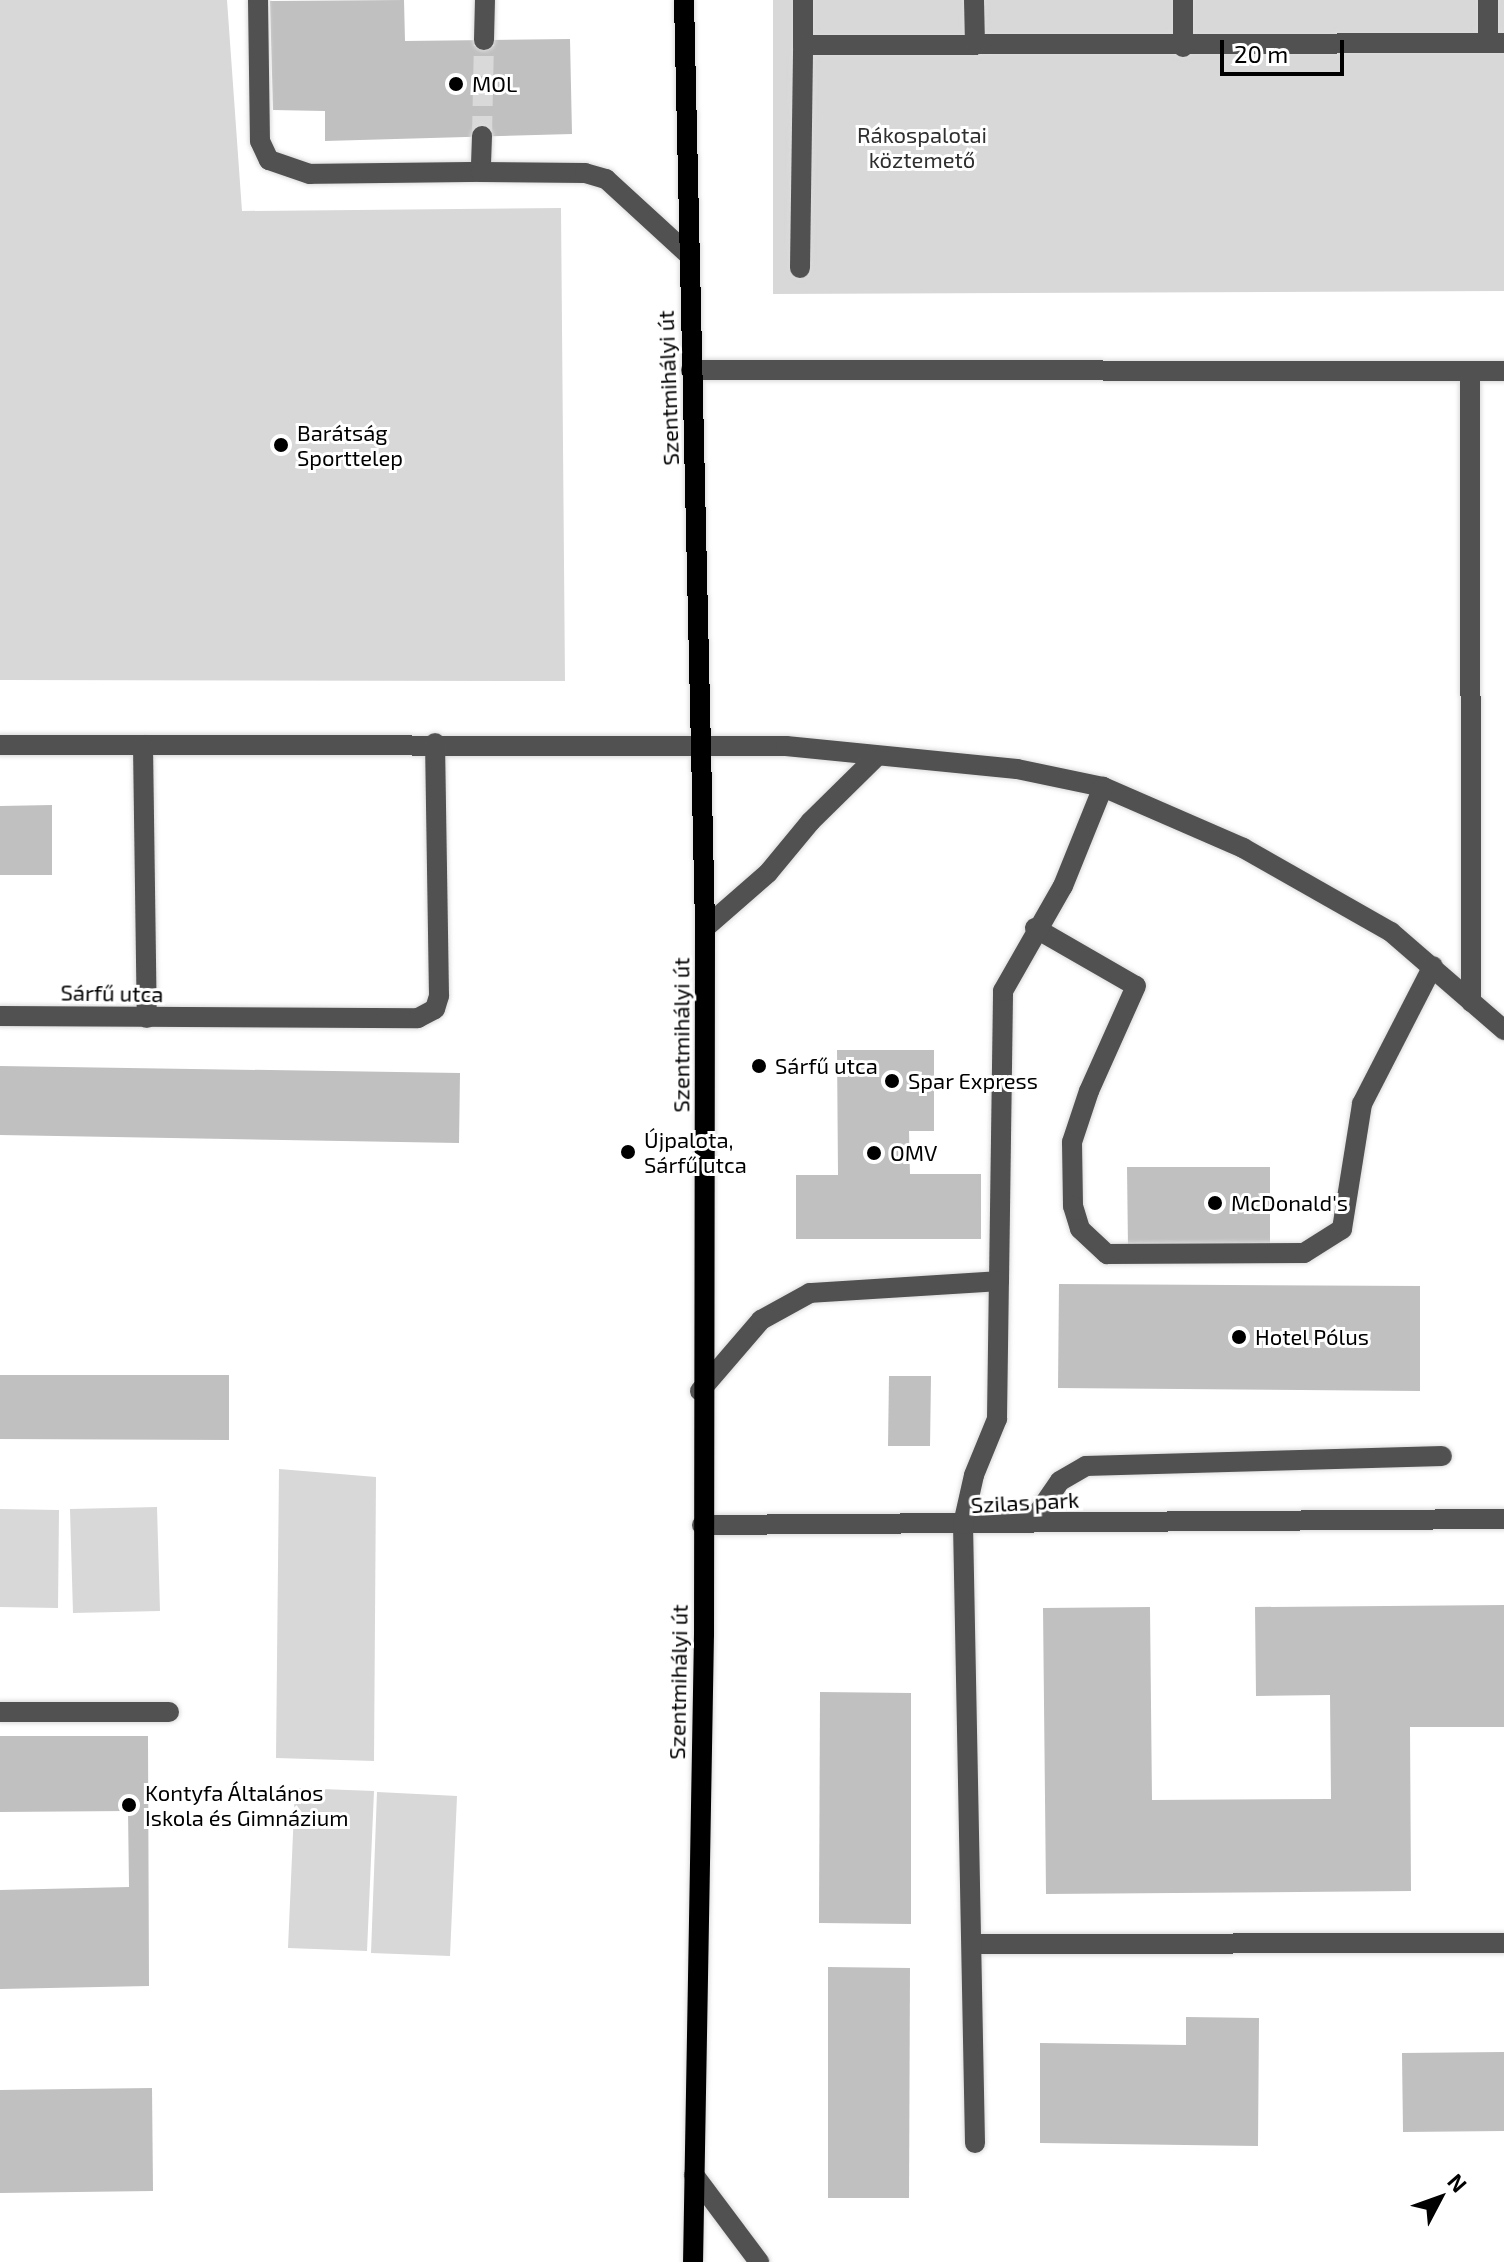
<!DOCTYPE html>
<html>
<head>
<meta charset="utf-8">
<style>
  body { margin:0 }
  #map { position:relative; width:1504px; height:2262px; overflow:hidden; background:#fff; font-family:"Exo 2",sans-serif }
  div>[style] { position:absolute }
  .green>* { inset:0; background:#d8d8d8 }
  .building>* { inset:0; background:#c0c0c0 }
  .minor-tunnel>* { height:20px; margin-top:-10px; transform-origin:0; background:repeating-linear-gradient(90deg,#d9d9d9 0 20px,transparent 0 30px) }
  .roads { filter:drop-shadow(0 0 2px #dbdbdb) drop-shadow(0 0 2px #dbdbdb) }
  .minor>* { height:20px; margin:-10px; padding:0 10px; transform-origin:10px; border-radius:10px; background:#515151 }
  .major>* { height:20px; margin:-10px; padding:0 10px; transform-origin:10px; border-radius:10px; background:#000 }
  .dots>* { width:22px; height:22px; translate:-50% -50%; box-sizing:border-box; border:4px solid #fff; border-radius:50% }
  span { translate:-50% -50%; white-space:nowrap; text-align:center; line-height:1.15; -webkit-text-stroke:6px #fff; paint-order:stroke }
  .poi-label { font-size:22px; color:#000 }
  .left { translate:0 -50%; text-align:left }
  .park-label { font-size:22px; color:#2f2f2f }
  .street-label { font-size:22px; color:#000 }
  .north { position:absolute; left:1400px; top:2158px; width:80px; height:80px; -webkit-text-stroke:6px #fff; paint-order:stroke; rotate:49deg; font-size:22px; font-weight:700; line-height:32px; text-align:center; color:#000 }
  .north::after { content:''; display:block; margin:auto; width:28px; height:36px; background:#000; clip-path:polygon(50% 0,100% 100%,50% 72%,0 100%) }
  .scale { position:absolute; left:1220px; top:40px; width:124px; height:36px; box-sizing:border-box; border:4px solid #000; border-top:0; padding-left:10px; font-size:24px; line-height:28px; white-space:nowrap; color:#000; -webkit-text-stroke:6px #fff; paint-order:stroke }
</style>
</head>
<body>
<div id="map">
  <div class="green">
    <div style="clip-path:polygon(0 0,227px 0,242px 211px,561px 208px,565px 681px,0 680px)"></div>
    <div style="clip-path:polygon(773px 0,1504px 0,1504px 291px,773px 294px)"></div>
    <div style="clip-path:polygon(279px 1469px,376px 1477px,374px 1761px,276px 1758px)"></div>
    <div style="clip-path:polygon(157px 1507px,160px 1611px,73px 1613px,70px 1509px)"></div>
    <div style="clip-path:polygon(0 1509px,59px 1510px,58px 1608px,0 1607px)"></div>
    <div style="clip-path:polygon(295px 1788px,374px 1791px,367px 1951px,288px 1948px)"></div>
    <div style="clip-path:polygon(377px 1792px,457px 1796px,450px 1956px,371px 1953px)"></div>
  </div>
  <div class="building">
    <div style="clip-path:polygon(404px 0,405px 41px,570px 39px,572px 134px,325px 141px,325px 111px,273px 110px,270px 1px)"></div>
    <div style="clip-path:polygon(52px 805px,52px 875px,0 875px,0 806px)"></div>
    <div style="clip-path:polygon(837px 1050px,934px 1050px,934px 1131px,909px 1131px,910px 1174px,981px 1174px,981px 1239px,796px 1239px,796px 1175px,838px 1175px)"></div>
    <div style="clip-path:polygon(0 1066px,460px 1073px,459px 1143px,0 1135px)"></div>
    <div style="clip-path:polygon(1127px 1167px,1270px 1167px,1270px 1246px,1128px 1247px)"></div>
    <div style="clip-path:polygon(1059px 1284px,1420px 1286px,1420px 1391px,1058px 1388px)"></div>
    <div style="clip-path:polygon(0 1375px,229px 1375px,229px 1440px,0 1439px)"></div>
    <div style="clip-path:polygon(889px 1376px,931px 1376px,930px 1446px,888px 1446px)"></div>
    <div style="clip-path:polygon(1504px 1605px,1504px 1727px,1410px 1727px,1411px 1891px,1046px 1894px,1043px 1608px,1150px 1607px,1152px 1800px,1331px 1799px,1330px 1695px,1256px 1696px,1255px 1607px)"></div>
    <div style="clip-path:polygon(820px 1692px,911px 1693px,911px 1924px,819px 1923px)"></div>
    <div style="clip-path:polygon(0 1736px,148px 1736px,149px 1986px,0 1989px,0 1890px,129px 1887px,128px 1811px,0 1812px)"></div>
    <div style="clip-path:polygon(828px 1967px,910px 1968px,909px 2198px,828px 2198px)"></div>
    <div style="clip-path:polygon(1186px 2017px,1259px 2018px,1258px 2146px,1040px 2143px,1040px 2043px,1186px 2045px)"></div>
    <div style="clip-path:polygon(1504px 2052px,1504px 2131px,1403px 2132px,1402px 2053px)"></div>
    <div style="clip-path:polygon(152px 2088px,153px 2191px,0 2193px,0 2090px)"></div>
  </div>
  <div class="minor-tunnel">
    <div style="left:482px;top:136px;width:96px;rotate:-88.8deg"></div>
  </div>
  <div class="roads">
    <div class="minor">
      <div style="left:258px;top:0;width:141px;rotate:89.2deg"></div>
      <div style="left:260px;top:141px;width:21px;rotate:65deg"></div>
      <div style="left:269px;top:160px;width:43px;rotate:18.9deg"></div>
      <div style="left:310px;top:174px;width:171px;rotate:-0.7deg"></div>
      <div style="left:803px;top:0;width:45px;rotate:90deg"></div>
      <div style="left:803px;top:45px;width:701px;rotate:-0.16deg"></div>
      <div style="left:974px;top:0;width:45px;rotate:88.7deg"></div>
      <div style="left:1488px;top:0;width:43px;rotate:90deg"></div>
      <div style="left:484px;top:40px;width:40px;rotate:-88.6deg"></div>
      <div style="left:1183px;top:47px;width:47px;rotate:-90deg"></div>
      <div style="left:482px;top:136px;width:36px;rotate:92deg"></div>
      <div style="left:481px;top:172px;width:104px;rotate:0.6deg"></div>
      <div style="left:585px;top:173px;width:22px;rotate:16deg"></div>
      <div style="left:606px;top:179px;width:113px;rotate:42.5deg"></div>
      <div style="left:800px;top:268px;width:223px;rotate:-89.2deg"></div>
      <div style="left:691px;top:370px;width:813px;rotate:0.07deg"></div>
      <div style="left:1470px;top:371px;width:631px;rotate:89.91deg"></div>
      <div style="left:0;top:745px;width:786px;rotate:0.07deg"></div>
      <div style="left:786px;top:746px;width:232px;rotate:5.7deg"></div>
      <div style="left:1017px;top:769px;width:88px;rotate:11.8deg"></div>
      <div style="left:1103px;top:787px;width:153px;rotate:23.5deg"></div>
      <div style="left:1243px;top:848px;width:170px;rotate:29.6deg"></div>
      <div style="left:1391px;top:932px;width:150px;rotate:40.9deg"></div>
      <div style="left:143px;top:745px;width:273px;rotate:89.2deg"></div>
      <div style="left:705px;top:928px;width:84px;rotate:-41.1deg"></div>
      <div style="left:768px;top:873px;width:67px;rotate:-50.4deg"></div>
      <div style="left:811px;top:821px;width:90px;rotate:-44.5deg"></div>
      <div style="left:1035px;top:928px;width:116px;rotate:29.9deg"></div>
      <div style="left:1136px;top:986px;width:115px;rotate:114.1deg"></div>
      <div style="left:1089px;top:1091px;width:54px;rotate:108.4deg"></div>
      <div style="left:1072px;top:1142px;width:64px;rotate:89.1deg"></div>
      <div style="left:1073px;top:1206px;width:24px;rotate:73deg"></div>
      <div style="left:1080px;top:1229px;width:37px;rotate:43deg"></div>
      <div style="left:1107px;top:1254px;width:197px;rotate:-0.3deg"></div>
      <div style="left:1304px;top:1253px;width:45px;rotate:-32.3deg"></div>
      <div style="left:1342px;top:1229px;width:127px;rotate:-80.9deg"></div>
      <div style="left:1362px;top:1104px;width:155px;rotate:-62.8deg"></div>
      <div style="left:0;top:1016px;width:418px;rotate:0.3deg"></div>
      <div style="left:418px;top:1018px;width:19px;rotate:-28deg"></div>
      <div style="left:435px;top:1009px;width:14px;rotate:-73deg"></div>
      <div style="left:439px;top:996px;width:253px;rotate:-90.9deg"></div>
      <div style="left:700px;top:1391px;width:94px;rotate:-49.3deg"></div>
      <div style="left:761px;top:1320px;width:56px;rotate:-28.9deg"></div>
      <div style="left:810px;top:1293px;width:189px;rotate:-3.6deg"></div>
      <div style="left:999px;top:1281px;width:290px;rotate:-89.2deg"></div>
      <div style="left:1003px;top:991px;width:121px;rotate:-60.3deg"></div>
      <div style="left:1063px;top:886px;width:107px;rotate:-68deg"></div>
      <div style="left:1031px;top:1523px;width:51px;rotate:-55.4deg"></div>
      <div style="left:1060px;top:1481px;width:30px;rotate:-30deg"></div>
      <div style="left:1086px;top:1466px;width:356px;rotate:-1.6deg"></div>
      <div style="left:702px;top:1525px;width:802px;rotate:-0.43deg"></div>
      <div style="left:0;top:1712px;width:169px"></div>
      <div style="left:975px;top:1944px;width:529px;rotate:-0.11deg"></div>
      <div style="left:975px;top:2143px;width:619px;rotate:-91.11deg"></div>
      <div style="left:963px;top:1524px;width:50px;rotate:-77.3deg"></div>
      <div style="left:974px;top:1475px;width:61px;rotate:-67.7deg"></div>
      <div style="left:997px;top:1419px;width:138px;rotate:-89.2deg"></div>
      <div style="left:694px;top:2175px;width:109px;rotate:53.2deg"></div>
    </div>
    <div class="major">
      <div style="left:684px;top:0;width:928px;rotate:88.7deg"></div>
      <div style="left:705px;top:928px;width:706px;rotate:90.08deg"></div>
      <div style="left:704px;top:1634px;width:628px;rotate:91deg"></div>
    </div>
  </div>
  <div class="dots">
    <div style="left:456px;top:84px;background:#000"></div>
    <div style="left:281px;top:445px;background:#000"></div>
    <div style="left:759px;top:1066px;background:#000"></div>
    <div style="left:892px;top:1081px;background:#000"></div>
    <div style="left:628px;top:1152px;background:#000"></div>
    <div style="left:874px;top:1153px;background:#000"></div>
    <div style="left:1215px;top:1203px;background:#000"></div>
    <div style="left:1239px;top:1337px;background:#000"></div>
    <div style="left:129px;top:1805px;background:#000"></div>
  </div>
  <div class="poi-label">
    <span class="left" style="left:472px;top:84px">MOL</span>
    <span class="left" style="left:297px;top:445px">Barátság<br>Sporttelep</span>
    <span class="left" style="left:775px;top:1066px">Sárfű utca</span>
    <span class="left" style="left:908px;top:1081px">Spar Express</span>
    <span class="left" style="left:644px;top:1152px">Újpalota,<br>Sárfű utca</span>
    <span class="left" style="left:890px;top:1153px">OMV</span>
    <span class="left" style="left:1231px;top:1203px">McDonald's</span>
    <span class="left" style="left:1255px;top:1337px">Hotel Pólus</span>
    <span class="left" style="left:145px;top:1805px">Kontyfa Általános<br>Iskola és Gimnázium</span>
  </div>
  <div class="park-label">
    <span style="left:922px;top:147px">Rákospalotai<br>köztemető</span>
  </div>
  <div class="street-label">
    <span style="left:668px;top:388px;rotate:-92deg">Szentmihályi út</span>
    <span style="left:112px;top:993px;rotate:1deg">Sárfű utca</span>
    <span style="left:681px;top:1035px;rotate:-90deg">Szentmihályi út</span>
    <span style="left:1025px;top:1502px;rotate:-3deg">Szilas park</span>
    <span style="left:678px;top:1682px;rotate:-89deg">Szentmihályi út</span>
  </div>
  <div class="north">N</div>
  <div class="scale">20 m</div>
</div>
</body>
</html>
